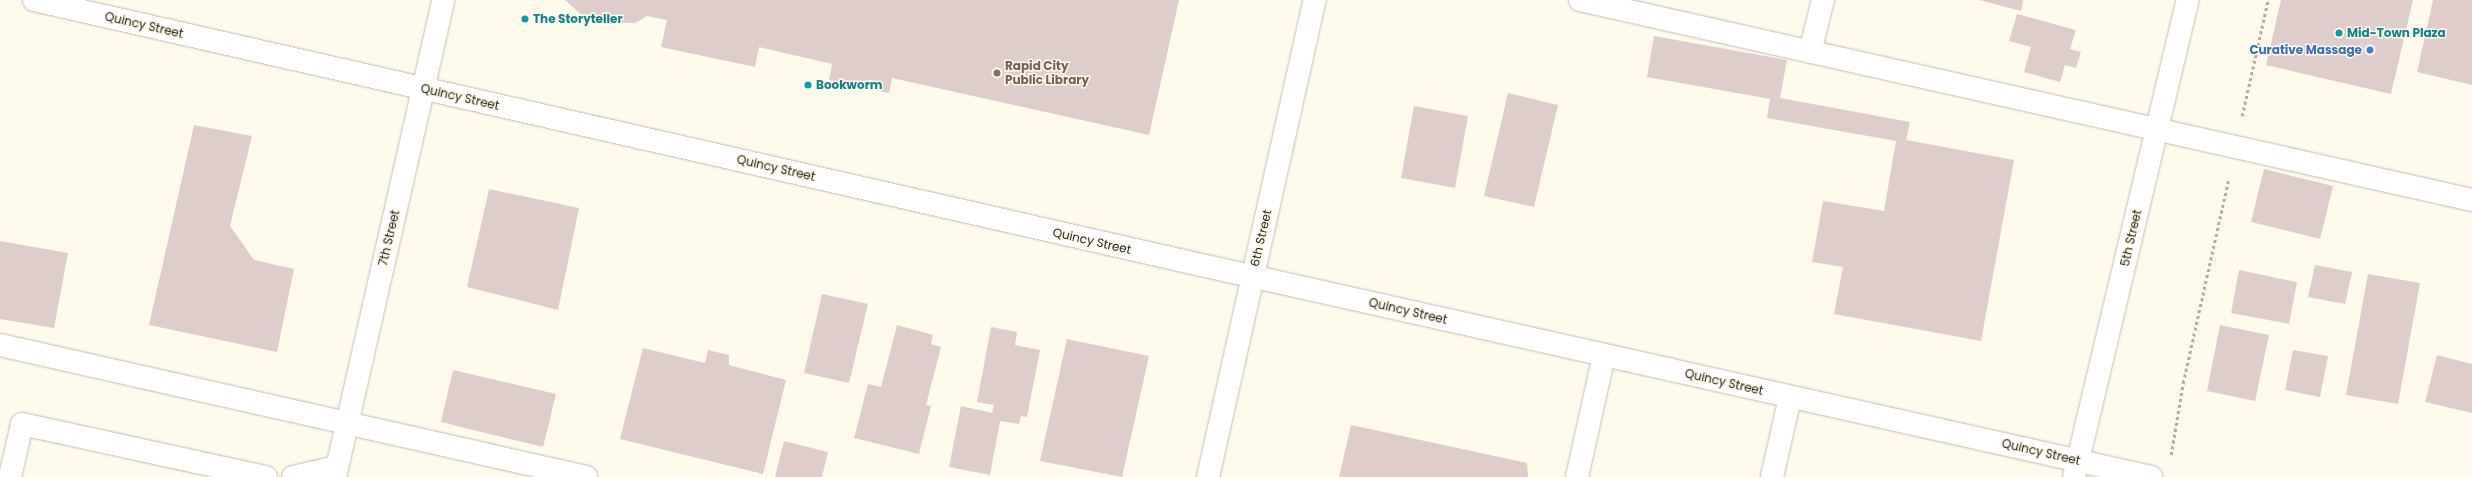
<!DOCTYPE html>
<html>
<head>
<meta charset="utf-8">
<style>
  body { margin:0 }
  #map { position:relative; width:2472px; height:477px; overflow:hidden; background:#fefaeb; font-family:Poppins,sans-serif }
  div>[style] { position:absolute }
  .building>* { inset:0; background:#decdcb }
  .path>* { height:2.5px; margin-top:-1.25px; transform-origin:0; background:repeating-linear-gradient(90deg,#b1aea3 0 3px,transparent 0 6px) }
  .roads { filter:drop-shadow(0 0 1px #c2bdb0) drop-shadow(0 0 1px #c2bdb0) }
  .minor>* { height:22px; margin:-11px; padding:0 11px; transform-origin:11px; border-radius:11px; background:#fff }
  .major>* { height:22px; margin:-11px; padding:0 11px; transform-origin:11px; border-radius:11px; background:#fff }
  .dots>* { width:11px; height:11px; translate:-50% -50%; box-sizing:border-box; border:2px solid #fefaeb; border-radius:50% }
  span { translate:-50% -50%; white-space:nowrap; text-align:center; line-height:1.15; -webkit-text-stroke:3px #fefaeb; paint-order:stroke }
  .culture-label { font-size:12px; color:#0d838f; font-weight:700 }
  .left { translate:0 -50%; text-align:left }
  .street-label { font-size:12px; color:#211f1a }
  .shop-label { font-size:12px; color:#366cbe; font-weight:700 }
  .right { translate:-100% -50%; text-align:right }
  .education-label { font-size:12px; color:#785e54; font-weight:700 }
</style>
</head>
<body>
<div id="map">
  <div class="building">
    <div style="clip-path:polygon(565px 0,1179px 0,1149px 135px,892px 78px,889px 93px,829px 80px,832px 64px,759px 47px,755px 67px,661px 47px,667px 20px,647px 16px,635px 23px,601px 22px,584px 17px)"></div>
    <div style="clip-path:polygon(1979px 0,2023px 0,2021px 11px)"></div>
    <div style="clip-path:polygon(2281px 0,2413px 0,2391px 94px,2266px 65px)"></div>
    <div style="clip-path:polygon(2433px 0,2472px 0,2472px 85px,2417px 72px)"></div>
    <div style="clip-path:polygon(2017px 14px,2076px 30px,2070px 49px,2081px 52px,2076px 68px,2065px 65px,2060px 82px,2024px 72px,2031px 47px,2009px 41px)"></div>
    <div style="clip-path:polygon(1654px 36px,1787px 60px,1780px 98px,1910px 122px,1906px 140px,2014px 160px,1981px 341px,1834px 314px,1843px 267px,1812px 262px,1823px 201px,1884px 211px,1896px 141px,1767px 118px,1770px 99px,1647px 77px)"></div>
    <div style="clip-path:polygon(1508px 93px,1558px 105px,1534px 207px,1484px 196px)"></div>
    <div style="clip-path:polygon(1414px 106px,1468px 116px,1455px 188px,1401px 178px)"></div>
    <div style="clip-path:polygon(194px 125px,252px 136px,230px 226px,254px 260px,294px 269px,277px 352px,149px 325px)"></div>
    <div style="clip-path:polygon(2264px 169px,2333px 186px,2320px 239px,2251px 222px)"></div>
    <div style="clip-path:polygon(489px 189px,579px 208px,558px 310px,467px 287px)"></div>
    <div style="clip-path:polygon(0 241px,68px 253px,54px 328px,0 319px)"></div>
    <div style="clip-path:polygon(2315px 265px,2352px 272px,2345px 304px,2308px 297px)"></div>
    <div style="clip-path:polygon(2239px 270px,2297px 282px,2289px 324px,2231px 313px)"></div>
    <div style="clip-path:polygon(2368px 274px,2420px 283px,2398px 404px,2346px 395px)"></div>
    <div style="clip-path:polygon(822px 294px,868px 304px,849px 383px,804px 373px)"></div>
    <div style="clip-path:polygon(897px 325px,933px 335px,931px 344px,941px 347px,926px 405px,931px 406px,919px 454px,854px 438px,868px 384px,881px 387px)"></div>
    <div style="clip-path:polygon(2220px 325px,2269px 335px,2255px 401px,2207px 391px)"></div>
    <div style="clip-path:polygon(991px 327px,1017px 332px,1015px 345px,1040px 350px,1027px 417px,1021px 416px,1019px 424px,1000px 421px,990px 475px,949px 467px,961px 406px,992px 413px,994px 405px,977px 402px)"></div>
    <div style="clip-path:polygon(1067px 339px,1149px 356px,1122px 477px,1040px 461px)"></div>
    <div style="clip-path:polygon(643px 348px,705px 363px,708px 350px,729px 355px,729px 365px,786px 380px,763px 474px,620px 439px)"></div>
    <div style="clip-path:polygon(2293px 350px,2328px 356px,2320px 397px,2285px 390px)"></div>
    <div style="clip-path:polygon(2437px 355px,2472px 364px,2472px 413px,2425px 402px)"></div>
    <div style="clip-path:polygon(453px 370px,556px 394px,543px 447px,441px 422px)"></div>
    <div style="clip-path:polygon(1351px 425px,1527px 463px,1528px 477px,1339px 477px)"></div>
    <div style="clip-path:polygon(784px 441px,828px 452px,822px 477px,775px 477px)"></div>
  </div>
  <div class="path">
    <div style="left:2242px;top:116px;width:119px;rotate:-77.4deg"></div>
    <div style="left:2171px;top:455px;width:73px;rotate:-80.5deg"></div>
    <div style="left:2183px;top:383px;width:210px;rotate:-77.4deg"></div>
  </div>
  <div class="roads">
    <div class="minor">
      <div style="left:34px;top:0;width:1174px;rotate:12.79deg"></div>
      <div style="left:1179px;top:260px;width:996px;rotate:12.58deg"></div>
      <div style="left:1580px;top:0;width:914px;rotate:12.64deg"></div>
      <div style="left:1810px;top:52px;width:54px;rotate:-76deg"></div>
      <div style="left:0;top:345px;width:601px;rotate:12.69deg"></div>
      <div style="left:10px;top:477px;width:54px;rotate:-77.2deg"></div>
      <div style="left:22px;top:424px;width:250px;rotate:12.3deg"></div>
      <div style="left:293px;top:477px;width:45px;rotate:-12.8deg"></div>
      <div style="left:335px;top:477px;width:489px;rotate:-77.2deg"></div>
      <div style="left:1208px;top:477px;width:489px;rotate:-77.4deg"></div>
      <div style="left:1577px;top:477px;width:125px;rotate:-77.5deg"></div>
      <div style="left:1772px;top:477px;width:82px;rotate:-77.3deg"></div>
    </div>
    <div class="major">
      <div style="left:2074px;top:477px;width:490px;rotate:-76.6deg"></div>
    </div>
  </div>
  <div class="dots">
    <div style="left:525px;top:19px;background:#0f9aa8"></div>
    <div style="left:2339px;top:33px;background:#0f9aa8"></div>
    <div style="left:2370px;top:50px;background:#3f7fe0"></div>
    <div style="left:997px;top:73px;background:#8d6e63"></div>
    <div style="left:808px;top:85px;background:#0f9aa8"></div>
  </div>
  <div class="culture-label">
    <span class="left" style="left:533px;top:19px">The Storyteller</span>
    <span class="left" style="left:2347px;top:33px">Mid-Town Plaza</span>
    <span class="left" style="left:816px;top:85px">Bookworm</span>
  </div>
  <div class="street-label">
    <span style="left:144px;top:25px;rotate:13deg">Quincy Street</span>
    <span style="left:460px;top:97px;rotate:13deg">Quincy Street</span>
    <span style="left:776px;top:168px;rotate:13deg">Quincy Street</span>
    <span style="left:389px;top:238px;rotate:-77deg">7th Street</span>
    <span style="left:1261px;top:238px;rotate:-77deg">6th Street</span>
    <span style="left:2131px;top:238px;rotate:-77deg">5th Street</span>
    <span style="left:1092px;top:241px;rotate:13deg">Quincy Street</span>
    <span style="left:1408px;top:311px;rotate:13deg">Quincy Street</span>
    <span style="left:1724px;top:382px;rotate:13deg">Quincy Street</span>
    <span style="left:2041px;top:452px;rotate:13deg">Quincy Street</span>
  </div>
  <div class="shop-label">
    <span class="right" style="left:2362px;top:50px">Curative Massage</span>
  </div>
  <div class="education-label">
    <span class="left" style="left:1005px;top:73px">Rapid City<br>Public Library</span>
  </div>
</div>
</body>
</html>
